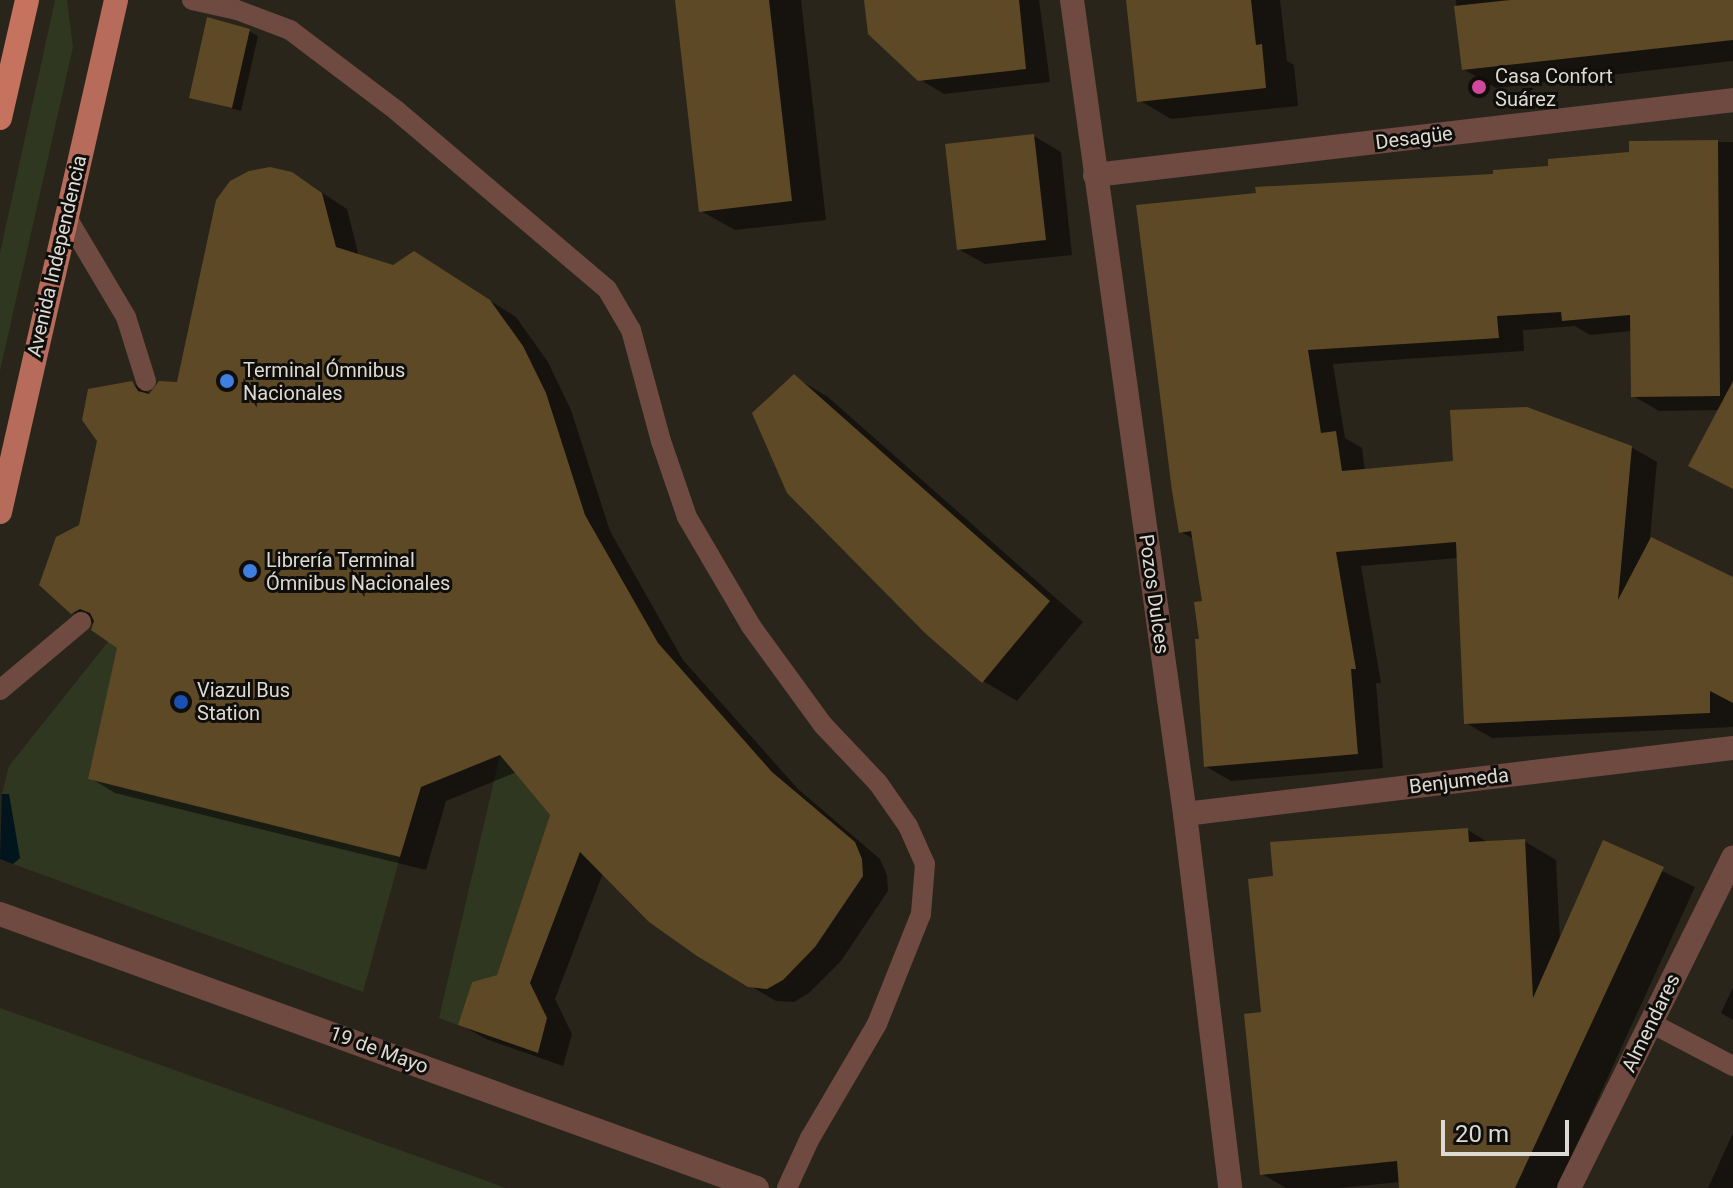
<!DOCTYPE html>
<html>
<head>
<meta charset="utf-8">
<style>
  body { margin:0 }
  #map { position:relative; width:1733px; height:1188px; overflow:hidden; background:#2a251b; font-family:Roboto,sans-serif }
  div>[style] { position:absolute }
  .green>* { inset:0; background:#2f3720 }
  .water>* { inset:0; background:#00151c }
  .shadow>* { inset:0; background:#0007 }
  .building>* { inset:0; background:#5d4925 }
  .service>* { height:20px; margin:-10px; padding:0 10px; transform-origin:10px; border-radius:10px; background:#6f4a41 }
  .minor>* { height:24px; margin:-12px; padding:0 12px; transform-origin:12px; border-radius:12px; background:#6f4a41 }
  .tertiary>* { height:24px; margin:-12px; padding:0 12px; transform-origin:12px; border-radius:12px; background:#6f4a41 }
  .primary>* { height:24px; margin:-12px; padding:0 12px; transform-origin:12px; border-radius:12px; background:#b76b5a }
  .trunk>* { height:24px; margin:-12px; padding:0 12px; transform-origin:12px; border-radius:12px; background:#c5725f }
  .dots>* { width:22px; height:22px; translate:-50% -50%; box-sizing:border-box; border:4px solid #100e0a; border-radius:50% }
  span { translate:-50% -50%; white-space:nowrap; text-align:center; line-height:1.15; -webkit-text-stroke:6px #100e0a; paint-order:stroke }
  .poi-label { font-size:20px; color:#dddad4 }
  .left { translate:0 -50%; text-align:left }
  .street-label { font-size:20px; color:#dddad4 }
  .scale { position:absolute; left:1441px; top:1120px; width:128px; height:36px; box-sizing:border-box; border:4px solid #dddad4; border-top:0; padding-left:10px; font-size:24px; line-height:28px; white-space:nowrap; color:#dddad4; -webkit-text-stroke:6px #100e0a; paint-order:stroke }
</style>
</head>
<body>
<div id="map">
  <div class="green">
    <div style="clip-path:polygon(55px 0,67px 0,73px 47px,0 371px,0 253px)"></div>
    <div style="clip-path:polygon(123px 623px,88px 779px,400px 857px,363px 992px,13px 864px,20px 858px,2px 794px,9px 766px)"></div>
    <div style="clip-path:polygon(500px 755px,550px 815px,497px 975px,472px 982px,458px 1025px,439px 1018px)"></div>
    <div style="clip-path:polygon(0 1008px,484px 1180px,506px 1188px,0 1188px)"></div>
  </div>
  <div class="water">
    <div style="clip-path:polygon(2px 794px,9px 794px,20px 858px,13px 864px,0 859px)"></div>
  </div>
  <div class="shadow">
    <div style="clip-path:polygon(677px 0,801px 0,826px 220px,735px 230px,701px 211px)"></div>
    <div style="clip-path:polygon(866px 0,1039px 0,1050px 82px,944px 94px,919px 79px)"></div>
    <div style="clip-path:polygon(1128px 0,1280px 0,1287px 61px,1294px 65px,1298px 106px,1171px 119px,1139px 100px)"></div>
    <div style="clip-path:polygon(1456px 0,1733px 0,1733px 61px,1496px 88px,1463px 69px)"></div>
    <div style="clip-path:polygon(249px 31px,258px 36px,241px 111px,191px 97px)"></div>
    <div style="clip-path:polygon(1034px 136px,1061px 152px,1072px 255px,985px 264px,958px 249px)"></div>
    <div style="clip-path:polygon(1733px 142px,1733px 489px,1720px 410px,1659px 411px,1633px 396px,1632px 331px,1590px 335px,1575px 326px,1523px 330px,1524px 351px,1333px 364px,1345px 438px,1362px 448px,1365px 471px,1631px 447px,1657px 462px,1650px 539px,1733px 579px,1733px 727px,1492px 738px,1466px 723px,1459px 558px,1361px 566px,1381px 683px,1376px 683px,1383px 768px,1231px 781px,1205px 766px,1201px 640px,1204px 603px,1194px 539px,1181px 532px,1138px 206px,1495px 176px,1632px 154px,1631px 143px)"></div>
    <div style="clip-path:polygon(292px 173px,347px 209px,359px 257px,394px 268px,440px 269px,516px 317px,548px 362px,571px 410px,610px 531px,683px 660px,798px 789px,880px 859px,887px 875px,888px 891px,841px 961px,809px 993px,794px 1002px,776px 1001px,698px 955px,603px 873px,555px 999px,572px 1034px,563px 1066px,486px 1039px,461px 1025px,499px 976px,552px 815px,517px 772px,446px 801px,426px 870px,115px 793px,90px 778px,119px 647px,95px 625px,72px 612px,81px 527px,132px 383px,151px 394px,179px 384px)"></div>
    <div style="clip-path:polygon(794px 377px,828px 397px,1083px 622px,1017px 701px,983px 681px)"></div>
    <div style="clip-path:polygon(1468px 830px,1489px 843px,1524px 841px,1556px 860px,1560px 941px,1604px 843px,1695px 887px,1557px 1188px,1401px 1188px,1401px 1182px,1338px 1188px,1286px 1188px,1262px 1174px,1263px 1014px,1276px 878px)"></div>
    <div style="clip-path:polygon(1733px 987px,1733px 1020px,1721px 1013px)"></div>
    <div style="clip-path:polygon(1733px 1133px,1733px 1188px,1708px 1188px)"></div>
  </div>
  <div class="building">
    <div style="clip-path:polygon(675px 0,769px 0,792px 201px,699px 212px)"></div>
    <div style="clip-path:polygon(864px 0,1019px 0,1026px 69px,918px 81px,868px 34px)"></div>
    <div style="clip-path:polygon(1126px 0,1251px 0,1256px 45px,1262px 44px,1266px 88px,1137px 102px)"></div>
    <div style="clip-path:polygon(1510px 0,1733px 0,1733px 40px,1462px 70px,1454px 6px)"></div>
    <div style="clip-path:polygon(207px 17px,250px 29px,232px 108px,189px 98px)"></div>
    <div style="clip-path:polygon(1034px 134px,1046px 240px,957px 250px,945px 144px)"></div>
    <div style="clip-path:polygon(1718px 140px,1720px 396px,1631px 397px,1630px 315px,1562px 321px,1561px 312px,1497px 316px,1499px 338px,1308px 350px,1321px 433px,1336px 431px,1342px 471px,1453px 461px,1450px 410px,1527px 407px,1632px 446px,1618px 600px,1651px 537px,1733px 577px,1733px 703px,1710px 691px,1710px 713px,1464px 724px,1456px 542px,1336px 552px,1356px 669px,1351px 669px,1358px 754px,1204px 767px,1195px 639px,1199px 639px,1194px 602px,1202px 601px,1191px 531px,1179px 533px,1172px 491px,1136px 205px,1256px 193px,1255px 187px,1493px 174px,1493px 170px,1548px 166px,1548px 159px,1629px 152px,1629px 141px)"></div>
    <div style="clip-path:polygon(270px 167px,292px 172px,322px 193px,336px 247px,393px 265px,414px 251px,490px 300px,523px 346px,546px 393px,585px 515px,658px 643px,772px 772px,855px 842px,862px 859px,863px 876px,815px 947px,783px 980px,767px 989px,748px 987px,697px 956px,649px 922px,580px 852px,530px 983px,547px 1018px,538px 1053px,458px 1025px,472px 982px,497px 975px,550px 815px,500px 755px,421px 787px,400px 857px,88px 779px,117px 648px,91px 630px,94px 621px,90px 613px,80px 609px,71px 614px,39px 585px,56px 537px,79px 525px,97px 441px,82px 420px,88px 389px,132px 381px,138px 391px,149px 394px,159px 381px,177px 382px,216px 200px,230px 181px,249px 171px)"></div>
    <div style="clip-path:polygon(794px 374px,1050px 601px,982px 683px,926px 634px,787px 493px,752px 413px)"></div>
    <div style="clip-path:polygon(1733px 381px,1733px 489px,1688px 466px)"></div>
    <div style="clip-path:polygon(1468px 828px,1469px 842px,1525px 839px,1533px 998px,1603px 840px,1664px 867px,1515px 1188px,1399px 1188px,1397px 1161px,1260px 1175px,1244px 1014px,1261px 1012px,1248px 879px,1273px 876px,1270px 842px)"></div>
  </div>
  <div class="service">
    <div style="left:192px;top:0;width:46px;rotate:12.5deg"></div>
    <div style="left:237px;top:10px;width:57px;rotate:20.7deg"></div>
    <div style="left:290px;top:30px;width:134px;rotate:37.1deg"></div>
    <div style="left:397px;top:111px;width:275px;rotate:40.3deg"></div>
    <div style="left:607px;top:289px;width:48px;rotate:59.7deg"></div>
    <div style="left:631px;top:330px;width:115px;rotate:74.9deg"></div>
    <div style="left:661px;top:441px;width:80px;rotate:71.1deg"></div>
    <div style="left:687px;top:517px;width:126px;rotate:59.6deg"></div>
    <div style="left:751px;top:626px;width:122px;rotate:54deg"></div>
    <div style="left:823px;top:725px;width:80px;rotate:46.5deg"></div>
    <div style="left:878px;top:783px;width:52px;rotate:55.1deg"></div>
    <div style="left:908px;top:826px;width:42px;rotate:65.9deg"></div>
    <div style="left:925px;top:864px;width:50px;rotate:94.6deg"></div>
    <div style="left:921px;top:914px;width:118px;rotate:111.8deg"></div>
    <div style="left:877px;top:1024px;width:132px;rotate:120.4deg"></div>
    <div style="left:810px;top:1138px;width:55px;rotate:114.7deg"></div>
    <div style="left:66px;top:216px;width:117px;rotate:59.3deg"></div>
    <div style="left:126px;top:317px;width:67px;rotate:72.6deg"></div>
    <div style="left:0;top:690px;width:106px;rotate:-40deg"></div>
    <div style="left:1651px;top:1023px;width:93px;rotate:27.7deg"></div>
  </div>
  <div class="minor">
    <div style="left:1072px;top:0;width:822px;rotate:82.1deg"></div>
    <div style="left:1185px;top:814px;width:377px;rotate:83.1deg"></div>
    <div style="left:1095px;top:175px;width:642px;rotate:-6.7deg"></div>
    <div style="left:1185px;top:814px;width:552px;rotate:-6.87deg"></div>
    <div style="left:1569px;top:1188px;width:369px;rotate:-63.6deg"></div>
  </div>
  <div class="tertiary">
    <div style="left:0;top:914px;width:805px;rotate:19.9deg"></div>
  </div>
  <div class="primary">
    <div style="left:0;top:512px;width:525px;rotate:-77.23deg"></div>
  </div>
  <div class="trunk">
    <div style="left:0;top:118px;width:121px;rotate:-77.1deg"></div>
  </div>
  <div class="dots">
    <div style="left:1479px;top:87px;background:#d1479c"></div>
    <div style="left:227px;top:381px;background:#3f7fe0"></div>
    <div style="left:250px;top:571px;background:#3f7fe0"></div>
    <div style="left:181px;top:702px;background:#1a4fb4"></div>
  </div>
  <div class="poi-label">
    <span class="left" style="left:1495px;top:88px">Casa Confort<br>Suárez</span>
    <span class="left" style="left:243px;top:382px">Terminal Ómnibus<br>Nacionales</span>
    <span class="left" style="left:266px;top:572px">Librería Terminal<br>Ómnibus Nacionales</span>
    <span class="left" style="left:197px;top:702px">Viazul Bus<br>Station</span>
  </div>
  <div class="street-label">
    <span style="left:1414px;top:138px;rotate:-7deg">Desagüe</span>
    <span style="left:57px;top:256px;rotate:-77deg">Avenida Independencia</span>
    <span style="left:1154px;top:594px;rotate:82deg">Pozos Dulces</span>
    <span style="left:1459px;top:781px;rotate:-7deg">Benjumeda</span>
    <span style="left:1651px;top:1023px;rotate:-64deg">Almendares</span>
    <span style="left:379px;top:1050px;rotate:20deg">19 de Mayo</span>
  </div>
  <div class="scale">20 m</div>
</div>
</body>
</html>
